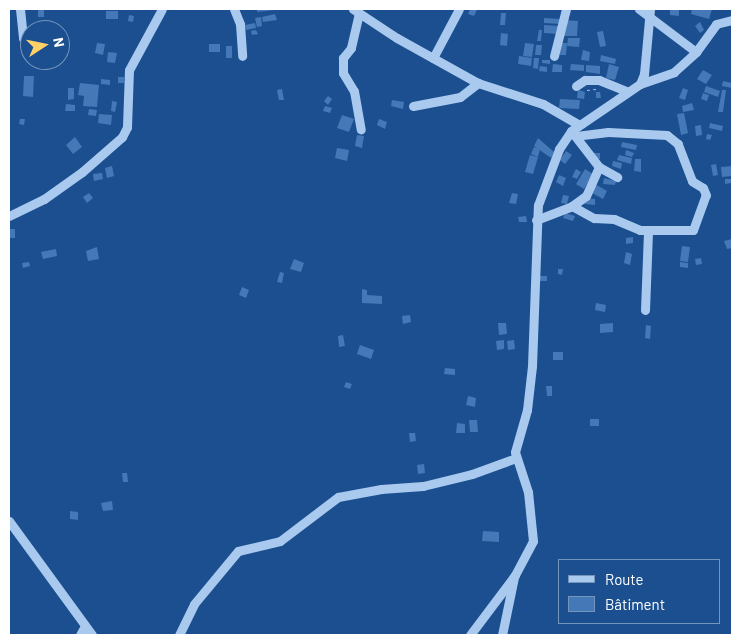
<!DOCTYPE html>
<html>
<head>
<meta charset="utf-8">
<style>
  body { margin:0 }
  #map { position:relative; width:741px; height:644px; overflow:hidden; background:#1b4f8f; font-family:Barlow,sans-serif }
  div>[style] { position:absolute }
  .building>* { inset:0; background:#4478b7 }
  .path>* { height:1px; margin-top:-0.5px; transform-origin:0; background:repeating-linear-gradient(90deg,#a9c9ee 0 2.5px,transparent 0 6.5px) }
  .minor>* { height:9px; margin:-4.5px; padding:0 4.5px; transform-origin:4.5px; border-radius:4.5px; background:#a9c9ee }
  span { translate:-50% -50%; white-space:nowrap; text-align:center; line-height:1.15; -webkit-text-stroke:4.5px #1b4f8f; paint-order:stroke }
  .frame { position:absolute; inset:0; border:10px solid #fff; pointer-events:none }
  .legend { position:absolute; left:558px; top:559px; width:162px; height:65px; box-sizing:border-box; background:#1b4f8f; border:1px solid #7695bc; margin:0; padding:6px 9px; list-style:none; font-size:15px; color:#fff }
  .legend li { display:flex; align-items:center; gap:10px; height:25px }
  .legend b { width:25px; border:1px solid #7695bc }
  .north { position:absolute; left:20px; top:20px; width:50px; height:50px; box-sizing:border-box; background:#1b4f8f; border:1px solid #7695bc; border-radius:50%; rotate:79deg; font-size:14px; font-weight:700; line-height:20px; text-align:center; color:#fff }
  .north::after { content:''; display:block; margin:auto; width:18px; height:22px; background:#ffd166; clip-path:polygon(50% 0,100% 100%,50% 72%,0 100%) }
</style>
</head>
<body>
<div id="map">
  <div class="building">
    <div style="clip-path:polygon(38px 9px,44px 9px,44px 17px,38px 17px)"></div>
    <div style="clip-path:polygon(257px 9px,274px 9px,274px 10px,257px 12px)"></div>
    <div style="clip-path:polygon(470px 9px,477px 10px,474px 16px,468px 14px)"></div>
    <div style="clip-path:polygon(670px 9px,679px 9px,679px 16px,670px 15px)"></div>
    <div style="clip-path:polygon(692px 9px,712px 9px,709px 19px,691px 14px)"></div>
    <div style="clip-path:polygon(106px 11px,118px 11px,118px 19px,106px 19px)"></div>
    <div style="clip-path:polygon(501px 13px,506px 13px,505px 25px,500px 25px)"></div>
    <div style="clip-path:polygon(275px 14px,277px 20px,263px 22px,262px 17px)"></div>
    <div style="clip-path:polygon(129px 15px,134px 16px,133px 22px,128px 21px)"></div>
    <div style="clip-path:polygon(261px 17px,262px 26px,257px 27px,255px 18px)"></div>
    <div style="clip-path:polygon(544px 18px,560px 19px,560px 24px,544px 23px)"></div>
    <div style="clip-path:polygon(564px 20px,578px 21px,577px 36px,563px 36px)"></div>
    <div style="clip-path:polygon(700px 22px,704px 30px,700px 33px,695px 26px)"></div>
    <div style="clip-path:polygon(255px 23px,256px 28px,246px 30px,245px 25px)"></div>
    <div style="clip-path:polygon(544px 25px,560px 26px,559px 34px,544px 33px)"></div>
    <div style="clip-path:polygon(256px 30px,258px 34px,252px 35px,251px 31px)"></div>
    <div style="clip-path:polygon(539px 30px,542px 30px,541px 41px,537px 41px)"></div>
    <div style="clip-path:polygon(603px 31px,606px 46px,600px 47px,597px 32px)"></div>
    <div style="clip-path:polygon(501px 33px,508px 34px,507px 46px,500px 45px)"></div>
    <div style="clip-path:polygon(568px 38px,580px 38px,579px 47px,567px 46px)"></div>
    <div style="clip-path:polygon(97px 43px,105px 44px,103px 55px,95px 53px)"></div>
    <div style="clip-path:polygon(525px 43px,534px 44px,532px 57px,523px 56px)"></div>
    <div style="clip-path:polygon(561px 43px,567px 43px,566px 55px,560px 55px)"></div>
    <div style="clip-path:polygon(209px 44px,220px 44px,220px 52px,209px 52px)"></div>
    <div style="clip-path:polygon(536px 45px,542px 45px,541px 55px,535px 55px)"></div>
    <div style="clip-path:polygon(226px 46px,232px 46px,232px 58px,226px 58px)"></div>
    <div style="clip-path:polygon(583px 50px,590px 52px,589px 61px,581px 60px)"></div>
    <div style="clip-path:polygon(108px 52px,117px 53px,115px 63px,107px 62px)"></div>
    <div style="clip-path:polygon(601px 55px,616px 59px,615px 64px,600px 61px)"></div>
    <div style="clip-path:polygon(519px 56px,532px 58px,531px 66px,518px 64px)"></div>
    <div style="clip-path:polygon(534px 58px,539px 58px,538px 69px,533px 68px)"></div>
    <div style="clip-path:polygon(542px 60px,550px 60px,550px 64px,542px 63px)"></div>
    <div style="clip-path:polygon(553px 64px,562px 65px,562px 72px,552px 72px)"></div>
    <div style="clip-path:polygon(571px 64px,584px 65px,584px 71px,570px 70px)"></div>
    <div style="clip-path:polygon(609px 64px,619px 67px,615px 80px,606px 78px)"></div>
    <div style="clip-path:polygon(586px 65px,600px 66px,600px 74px,586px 72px)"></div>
    <div style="clip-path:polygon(540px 66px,547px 67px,547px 72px,539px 71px)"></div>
    <div style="clip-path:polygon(703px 70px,712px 75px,706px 84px,697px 79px)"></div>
    <div style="clip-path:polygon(24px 76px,34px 76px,33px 97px,23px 96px)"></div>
    <div style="clip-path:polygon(118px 77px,124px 77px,124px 83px,118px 83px)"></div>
    <div style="clip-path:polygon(101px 79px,110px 80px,110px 85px,101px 84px)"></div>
    <div style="clip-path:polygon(723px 81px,732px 83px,732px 88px,722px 86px)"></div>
    <div style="clip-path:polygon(80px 83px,99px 85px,97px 107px,83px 106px,84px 96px,78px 95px)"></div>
    <div style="clip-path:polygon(706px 86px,720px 91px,718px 97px,704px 92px)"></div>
    <div style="clip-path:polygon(68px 88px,74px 88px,74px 99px,68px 100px)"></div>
    <div style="clip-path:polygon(683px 88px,688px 90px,685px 100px,679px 98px)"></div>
    <div style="clip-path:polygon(282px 89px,284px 100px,279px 100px,277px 90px)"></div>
    <div style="clip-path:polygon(578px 90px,585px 92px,584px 99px,577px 98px)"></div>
    <div style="clip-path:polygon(722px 90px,726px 90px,723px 112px,718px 112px)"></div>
    <div style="clip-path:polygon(596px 92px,600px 92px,601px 98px,596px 98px)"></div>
    <div style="clip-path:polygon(703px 93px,709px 95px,707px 101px,701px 99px)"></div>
    <div style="clip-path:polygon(328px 96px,332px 99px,328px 105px,324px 101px)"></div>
    <div style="clip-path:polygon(560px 99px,580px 100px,579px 109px,559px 108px)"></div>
    <div style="clip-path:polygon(392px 100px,404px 102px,403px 109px,391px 106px)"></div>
    <div style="clip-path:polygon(112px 101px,117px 102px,115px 112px,111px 111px)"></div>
    <div style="clip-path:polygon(692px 103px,694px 110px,683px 112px,682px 106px)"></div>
    <div style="clip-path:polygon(66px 104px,75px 105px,75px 111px,65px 111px)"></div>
    <div style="clip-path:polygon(325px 106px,332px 108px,330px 113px,323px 111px)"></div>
    <div style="clip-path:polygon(89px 109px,97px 110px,96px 116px,88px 115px)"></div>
    <div style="clip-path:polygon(684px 113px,688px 133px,681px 135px,677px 114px)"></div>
    <div style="clip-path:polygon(99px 114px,112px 115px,111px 125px,98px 123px)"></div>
    <div style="clip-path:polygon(342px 115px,354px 119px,349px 132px,337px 128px)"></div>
    <div style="clip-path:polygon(20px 119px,25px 119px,24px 125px,19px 124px)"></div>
    <div style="clip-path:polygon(379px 119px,387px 122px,385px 129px,377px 125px)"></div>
    <div style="clip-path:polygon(710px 123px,723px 126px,722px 131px,709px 128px)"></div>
    <div style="clip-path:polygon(701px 125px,702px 135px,696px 136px,695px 126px)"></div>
    <div style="clip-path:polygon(707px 134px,712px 135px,710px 140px,706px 139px)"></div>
    <div style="clip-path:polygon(357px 135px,364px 136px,362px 148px,355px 146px)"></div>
    <div style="clip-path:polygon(75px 137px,82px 147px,73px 154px,66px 145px)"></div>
    <div style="clip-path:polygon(538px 138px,554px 152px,551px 158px,534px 146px)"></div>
    <div style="clip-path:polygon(622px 142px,637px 145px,636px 150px,621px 147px)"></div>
    <div style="clip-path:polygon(534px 147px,540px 149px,538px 157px,531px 154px)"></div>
    <div style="clip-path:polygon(337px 148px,349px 150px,347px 161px,335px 158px)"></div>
    <div style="clip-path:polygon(626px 150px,634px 153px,632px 157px,625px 155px)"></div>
    <div style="clip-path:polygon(566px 151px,572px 155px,565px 164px,560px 160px)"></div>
    <div style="clip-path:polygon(594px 153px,600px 153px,600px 159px,593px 158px)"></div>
    <div style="clip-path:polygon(530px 155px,538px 157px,533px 174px,525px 172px)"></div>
    <div style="clip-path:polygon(619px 155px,632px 158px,631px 164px,617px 160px)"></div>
    <div style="clip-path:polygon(635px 159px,641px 159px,641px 172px,634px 171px)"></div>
    <div style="clip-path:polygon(613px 161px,622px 163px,621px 169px,612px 166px)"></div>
    <div style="clip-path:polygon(716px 164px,718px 175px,713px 176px,711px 165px)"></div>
    <div style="clip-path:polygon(112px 166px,114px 176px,107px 178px,105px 168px)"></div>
    <div style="clip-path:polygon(732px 166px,732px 176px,722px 177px,721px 167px)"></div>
    <div style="clip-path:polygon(576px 169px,581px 172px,577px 179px,572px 177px)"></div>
    <div style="clip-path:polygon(585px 169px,593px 174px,584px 189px,576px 184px)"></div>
    <div style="clip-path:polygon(102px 173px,103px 179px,94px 181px,93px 174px)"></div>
    <div style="clip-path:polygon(559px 175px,566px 178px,563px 186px,556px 182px)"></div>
    <div style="clip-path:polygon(604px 178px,616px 181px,615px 185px,603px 184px)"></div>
    <div style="clip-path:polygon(725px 179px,731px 179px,731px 183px,725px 184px)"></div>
    <div style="clip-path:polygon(595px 184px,607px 191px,603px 199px,590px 192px)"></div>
    <div style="clip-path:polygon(89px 193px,93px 198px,87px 203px,83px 197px)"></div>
    <div style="clip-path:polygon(512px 193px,518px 194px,516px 204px,509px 203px)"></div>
    <div style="clip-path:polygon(563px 195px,569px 196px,567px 204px,561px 203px)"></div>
    <div style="clip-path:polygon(585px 198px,595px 199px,595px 205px,585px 204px)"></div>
    <div style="clip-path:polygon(565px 213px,575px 216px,573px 221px,563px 218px)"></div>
    <div style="clip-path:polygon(526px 216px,527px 222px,519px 222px,518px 217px)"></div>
    <div style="clip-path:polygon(9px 229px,15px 229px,15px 238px,9px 238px)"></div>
    <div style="clip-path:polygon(633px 237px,633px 243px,626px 244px,626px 238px)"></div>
    <div style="clip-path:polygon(732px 239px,732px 248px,727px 249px,724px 241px)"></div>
    <div style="clip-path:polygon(682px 246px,690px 247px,688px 262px,680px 261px)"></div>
    <div style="clip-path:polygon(97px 247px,99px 259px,88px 261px,86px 251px)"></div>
    <div style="clip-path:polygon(56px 249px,57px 256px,43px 259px,41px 252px)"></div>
    <div style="clip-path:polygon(626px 252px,632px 254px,630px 265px,624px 263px)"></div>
    <div style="clip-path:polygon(701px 258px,702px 264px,696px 265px,695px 259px)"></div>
    <div style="clip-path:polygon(294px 259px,304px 263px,301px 272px,290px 269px)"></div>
    <div style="clip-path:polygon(29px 262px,30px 266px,23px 268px,22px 263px)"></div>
    <div style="clip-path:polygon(680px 262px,688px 263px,688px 268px,680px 267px)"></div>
    <div style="clip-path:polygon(558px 269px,563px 269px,562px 275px,558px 274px)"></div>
    <div style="clip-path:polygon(280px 272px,284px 273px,282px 283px,277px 282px)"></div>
    <div style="clip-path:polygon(540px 276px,547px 276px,547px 281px,540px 281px)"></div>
    <div style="clip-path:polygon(242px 287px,249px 290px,246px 298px,239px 295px)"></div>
    <div style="clip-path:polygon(362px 289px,367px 290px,367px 295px,382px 296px,382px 304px,362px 303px)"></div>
    <div style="clip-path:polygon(596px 303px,606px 305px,605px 312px,595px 310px)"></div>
    <div style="clip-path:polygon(410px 315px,411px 322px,403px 324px,402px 316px)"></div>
    <div style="clip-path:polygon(498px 323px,506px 323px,507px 334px,499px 335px)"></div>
    <div style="clip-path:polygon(613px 323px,613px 332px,600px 333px,600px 324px)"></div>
    <div style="clip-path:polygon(646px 325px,651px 326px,650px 339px,645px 338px)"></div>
    <div style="clip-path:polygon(343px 335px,345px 346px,339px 347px,338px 336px)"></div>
    <div style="clip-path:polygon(504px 340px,504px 349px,497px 350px,496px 341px)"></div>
    <div style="clip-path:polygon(514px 340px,515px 349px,508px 350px,507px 341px)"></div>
    <div style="clip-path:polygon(360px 345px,374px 350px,371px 359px,357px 354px)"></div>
    <div style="clip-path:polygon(553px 352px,563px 352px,563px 360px,553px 360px)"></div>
    <div style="clip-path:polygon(445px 368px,455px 369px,455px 375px,444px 374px)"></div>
    <div style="clip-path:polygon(346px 382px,352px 384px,350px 389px,344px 387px)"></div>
    <div style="clip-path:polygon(546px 386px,552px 386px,552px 396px,547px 396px)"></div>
    <div style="clip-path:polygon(468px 396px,476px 398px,475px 407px,466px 405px)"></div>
    <div style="clip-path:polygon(590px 419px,599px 419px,599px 426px,590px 426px)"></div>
    <div style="clip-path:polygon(469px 420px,477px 420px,478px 432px,470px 432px)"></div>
    <div style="clip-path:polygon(457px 423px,465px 424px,465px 433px,456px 433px)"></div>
    <div style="clip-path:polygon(409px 433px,415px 433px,416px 441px,410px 442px)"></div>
    <div style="clip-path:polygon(424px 464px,425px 473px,418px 474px,417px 465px)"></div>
    <div style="clip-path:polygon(122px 473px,127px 473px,128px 482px,123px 482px)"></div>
    <div style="clip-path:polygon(112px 501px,113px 510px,103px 511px,101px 503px)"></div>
    <div style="clip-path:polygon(70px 511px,78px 512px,78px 520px,70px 519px)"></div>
    <div style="clip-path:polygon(483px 531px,499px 532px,499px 542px,482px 541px)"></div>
  </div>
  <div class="path">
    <div style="left:587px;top:90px;width:9px;rotate:-6deg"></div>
  </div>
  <div class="minor">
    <div style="left:20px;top:9px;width:29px;rotate:84deg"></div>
    <div style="left:23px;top:38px;width:14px;rotate:60deg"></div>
    <div style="left:234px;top:9px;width:16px;rotate:68deg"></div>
    <div style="left:240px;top:24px;width:32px;rotate:86deg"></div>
    <div style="left:353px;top:9px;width:53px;rotate:33.4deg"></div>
    <div style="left:397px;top:38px;width:93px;rotate:29.1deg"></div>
    <div style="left:478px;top:83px;width:68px;rotate:17.9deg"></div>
    <div style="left:543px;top:104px;width:39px;rotate:30deg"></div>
    <div style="left:639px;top:9px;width:71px;rotate:37deg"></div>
    <div style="left:359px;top:13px;width:36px;rotate:103deg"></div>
    <div style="left:351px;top:48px;width:13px;rotate:129deg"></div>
    <div style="left:343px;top:58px;width:15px;rotate:90deg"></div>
    <div style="left:343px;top:73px;width:21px;rotate:59deg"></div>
    <div style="left:354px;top:91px;width:39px;rotate:80deg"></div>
    <div style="left:554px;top:56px;width:49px;rotate:-75.7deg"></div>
    <div style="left:433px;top:58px;width:55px;rotate:-62deg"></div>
    <div style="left:640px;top:84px;width:36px;rotate:-19deg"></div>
    <div style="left:674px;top:72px;width:30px;rotate:-42deg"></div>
    <div style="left:696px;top:52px;width:34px;rotate:-54deg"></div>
    <div style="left:716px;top:24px;width:16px;rotate:-14deg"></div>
    <div style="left:576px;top:86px;width:11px;rotate:-34deg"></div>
    <div style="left:585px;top:80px;width:14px"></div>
    <div style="left:599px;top:80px;width:29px;rotate:22deg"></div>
    <div style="left:413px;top:106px;width:48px;rotate:-10.8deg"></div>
    <div style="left:460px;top:97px;width:23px;rotate:-38deg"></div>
    <div style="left:599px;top:167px;width:21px;rotate:29deg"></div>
    <div style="left:572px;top:206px;width:25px;rotate:29deg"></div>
    <div style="left:594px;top:218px;width:20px;rotate:3deg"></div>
    <div style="left:614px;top:219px;width:28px;rotate:23deg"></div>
    <div style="left:640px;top:230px;width:53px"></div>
    <div style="left:693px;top:230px;width:37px;rotate:-70deg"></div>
    <div style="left:706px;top:195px;width:8px;rotate:-113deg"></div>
    <div style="left:703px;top:188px;width:13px;rotate:-148deg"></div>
    <div style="left:692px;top:181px;width:40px;rotate:-111deg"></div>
    <div style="left:678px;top:144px;width:14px;rotate:-141deg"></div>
    <div style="left:667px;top:135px;width:59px;rotate:-177.1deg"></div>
    <div style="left:608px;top:132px;width:32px;rotate:173deg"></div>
    <div style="left:9px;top:216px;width:39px;rotate:-26deg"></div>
    <div style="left:44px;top:199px;width:47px;rotate:-35.4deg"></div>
    <div style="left:82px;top:172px;width:53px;rotate:-41.2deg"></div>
    <div style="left:122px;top:137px;width:11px;rotate:-63deg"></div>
    <div style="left:127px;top:127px;width:57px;rotate:-88deg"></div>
    <div style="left:129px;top:70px;width:69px;rotate:-61.6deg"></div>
    <div style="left:536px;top:220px;width:39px;rotate:-21deg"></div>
    <div style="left:572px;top:206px;width:17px;rotate:-36deg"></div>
    <div style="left:586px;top:196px;width:32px;rotate:-66deg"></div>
    <div style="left:599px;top:167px;width:44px;rotate:-127.6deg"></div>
    <div style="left:645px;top:310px;width:79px;rotate:-87.8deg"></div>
    <div style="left:9px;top:521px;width:141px;rotate:53.9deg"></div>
    <div style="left:80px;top:635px;width:10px;rotate:-61deg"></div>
    <div style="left:179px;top:635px;width:34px;rotate:-64deg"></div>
    <div style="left:194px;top:604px;width:69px;rotate:-50.3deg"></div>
    <div style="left:238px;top:551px;width:43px;rotate:-13.4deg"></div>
    <div style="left:280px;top:541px;width:73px;rotate:-37.2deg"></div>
    <div style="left:338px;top:497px;width:44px;rotate:-10.5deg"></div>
    <div style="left:381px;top:489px;width:42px;rotate:-4.1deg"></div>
    <div style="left:423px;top:486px;width:50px;rotate:-13.8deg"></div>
    <div style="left:472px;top:474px;width:47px;rotate:-20deg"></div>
    <div style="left:470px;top:635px;width:75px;rotate:-53.1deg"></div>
    <div style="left:515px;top:575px;width:38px;rotate:-62deg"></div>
    <div style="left:533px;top:541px;width:49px;rotate:-95.8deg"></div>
    <div style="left:528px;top:492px;width:42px;rotate:-108deg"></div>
    <div style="left:515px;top:452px;width:44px;rotate:-74.1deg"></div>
    <div style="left:527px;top:410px;width:44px;rotate:-83.5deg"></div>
    <div style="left:532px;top:366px;width:161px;rotate:-87.9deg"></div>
    <div style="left:538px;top:205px;width:60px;rotate:-69.4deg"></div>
    <div style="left:559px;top:149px;width:22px;rotate:-56deg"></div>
    <div style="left:571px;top:131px;width:83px;rotate:-34.3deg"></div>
    <div style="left:640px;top:84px;width:11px;rotate:-68deg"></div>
    <div style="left:644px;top:74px;width:65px;rotate:-84.7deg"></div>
    <div style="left:502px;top:635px;width:59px;rotate:-78.3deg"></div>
  </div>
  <div class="frame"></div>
  <ul class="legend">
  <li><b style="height:6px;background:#a9c9ee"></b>Route</li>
  <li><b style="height:14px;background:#4478b7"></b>Bâtiment</li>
  </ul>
  <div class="north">N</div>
</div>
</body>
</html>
